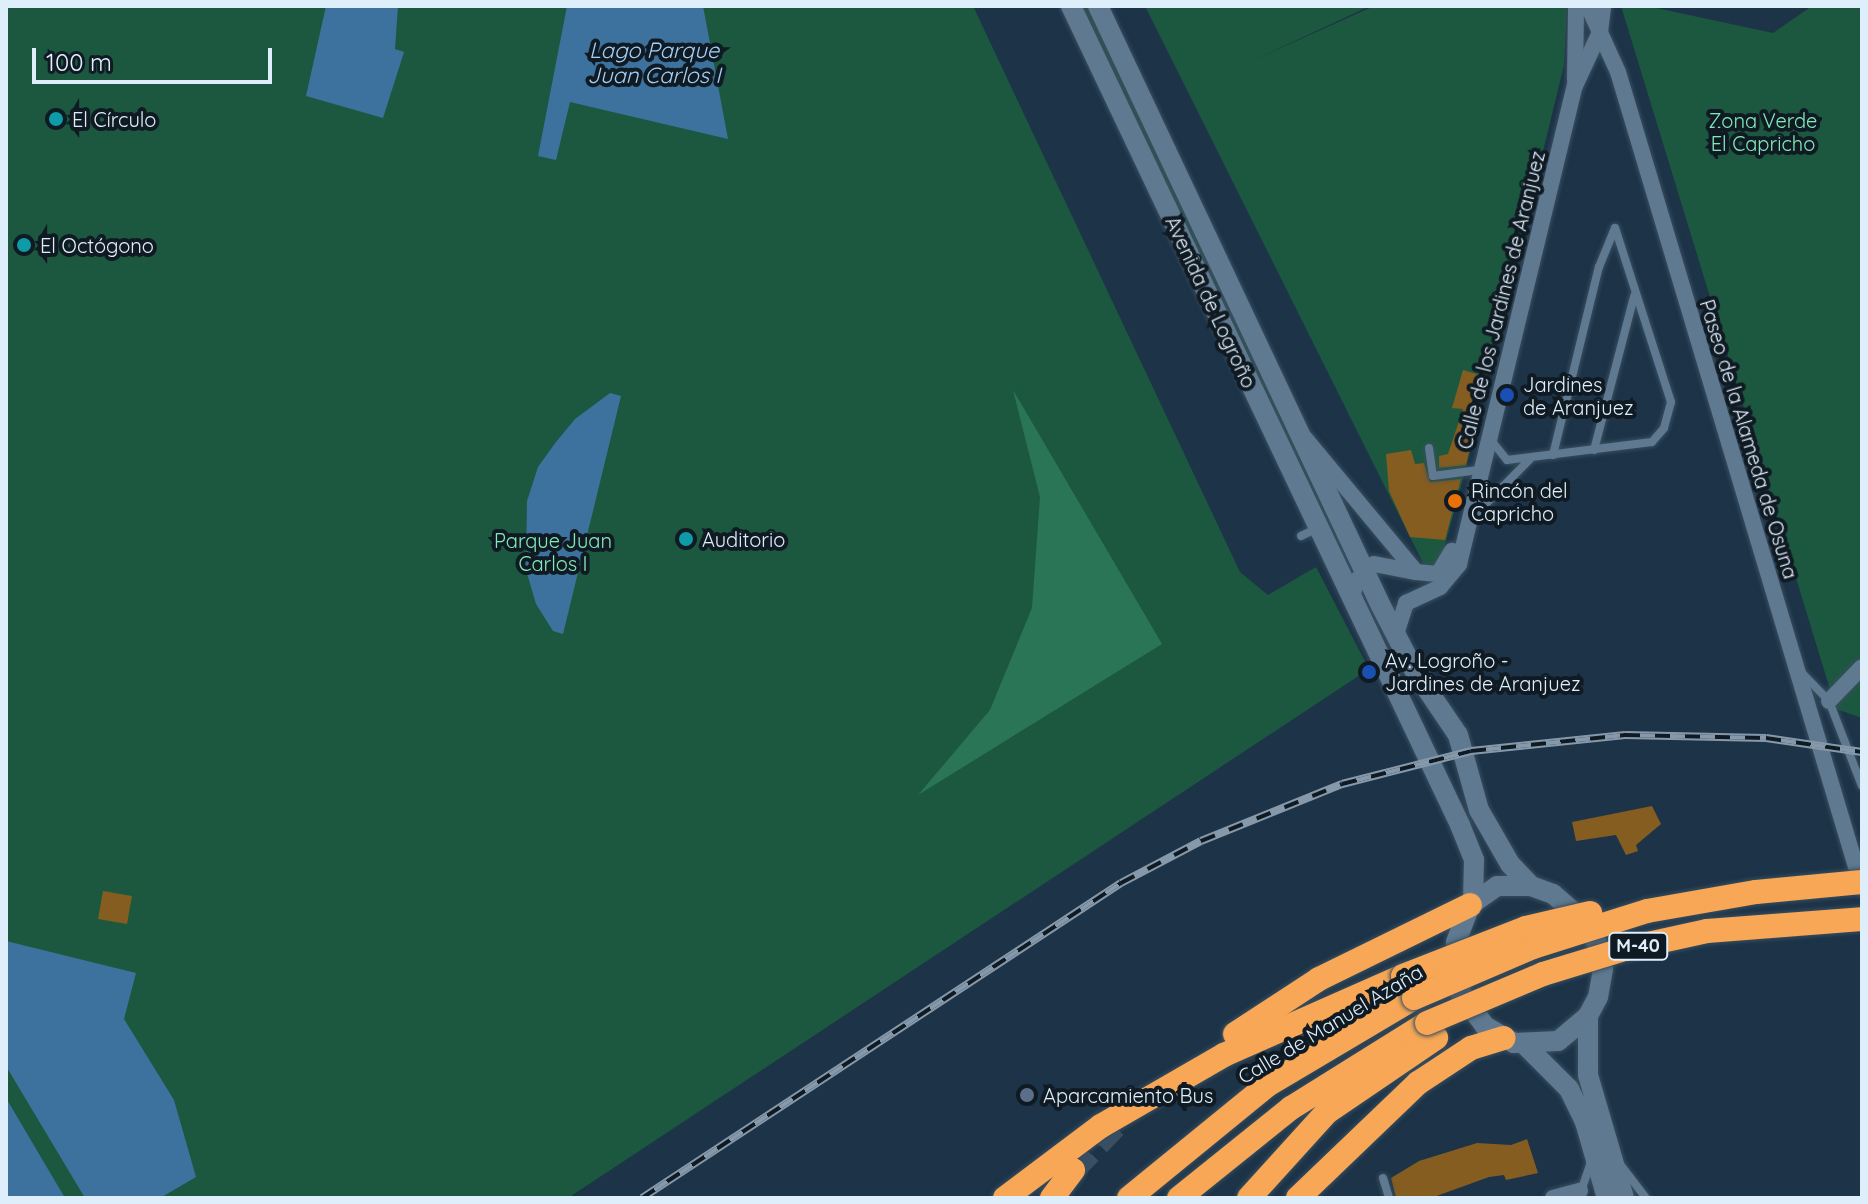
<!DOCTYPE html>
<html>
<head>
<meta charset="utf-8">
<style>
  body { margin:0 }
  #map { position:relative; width:1868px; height:1204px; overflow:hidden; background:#1c3348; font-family:Quicksand,sans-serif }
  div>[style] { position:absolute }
  .green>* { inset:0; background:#1c583f }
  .forest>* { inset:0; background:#297555 }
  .water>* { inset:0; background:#3d729f }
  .building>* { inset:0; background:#855d21 }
  .highway-tunnel>* { height:24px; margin-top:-12px; transform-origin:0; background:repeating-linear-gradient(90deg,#394f63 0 24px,transparent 0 36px) }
  .roads { filter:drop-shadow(0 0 2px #394e5e) drop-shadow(0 0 2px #394e5e) }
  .lane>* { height:8px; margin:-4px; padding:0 4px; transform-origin:4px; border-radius:4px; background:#5f7990 }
  .street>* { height:16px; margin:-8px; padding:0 8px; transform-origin:8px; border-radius:8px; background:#5f7990 }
  .secondary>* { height:20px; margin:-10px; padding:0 10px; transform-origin:10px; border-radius:10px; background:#5f7990 }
  .highway>* { height:24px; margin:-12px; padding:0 12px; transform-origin:12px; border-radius:12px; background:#f7a755 }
  .rail>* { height:8px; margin-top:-4px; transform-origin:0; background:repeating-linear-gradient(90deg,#101a23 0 15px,#8699aa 0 30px); box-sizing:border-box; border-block:2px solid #8699aa }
  .bridges { filter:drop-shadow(0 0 2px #394e5e) drop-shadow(0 0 2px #394e5e) }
  .highway-bridge>* { height:24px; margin:-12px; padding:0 12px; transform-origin:12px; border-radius:12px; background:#f7a755 }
  .dots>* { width:22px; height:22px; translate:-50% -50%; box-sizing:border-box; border:4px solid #101a23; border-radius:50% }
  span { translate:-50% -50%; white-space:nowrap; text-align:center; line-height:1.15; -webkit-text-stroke:8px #101a23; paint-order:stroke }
  .shield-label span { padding:2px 6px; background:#101a23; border:2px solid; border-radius:6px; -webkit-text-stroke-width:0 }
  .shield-label { font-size:18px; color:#dfeefb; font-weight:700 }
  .poi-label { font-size:20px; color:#dfeefb }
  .left { translate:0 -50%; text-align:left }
  .park-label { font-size:20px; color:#81eab9 }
  .street-label { font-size:20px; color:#dfeefb }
  .water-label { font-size:22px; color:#a4d0f8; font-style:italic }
  .frame { position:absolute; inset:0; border:8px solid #dfeefb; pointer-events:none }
  .scale { position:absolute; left:32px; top:48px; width:240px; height:36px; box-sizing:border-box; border:4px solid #dfeefb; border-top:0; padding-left:10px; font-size:24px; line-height:28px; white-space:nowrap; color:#dfeefb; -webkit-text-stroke:6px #101a23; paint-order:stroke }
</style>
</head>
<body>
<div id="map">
  <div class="green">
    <div style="clip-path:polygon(6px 6px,973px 6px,1240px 572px,1268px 595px,1316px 567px,1369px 669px,568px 1198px,6px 1198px)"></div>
    <div style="clip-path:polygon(1081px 6px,1088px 6px,1352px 570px,1349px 569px)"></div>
    <div style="clip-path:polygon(1145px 6px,1370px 6px,1245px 64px,1374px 6px,1567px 6px,1564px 65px,1465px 472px,1440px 563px,1432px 568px,1424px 565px)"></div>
    <div style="clip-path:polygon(1621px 6px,1647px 6px,1773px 33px,1812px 6px,1862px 6px,1862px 718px,1836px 709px)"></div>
  </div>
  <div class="forest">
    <div style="clip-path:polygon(1013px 390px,1162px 644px,918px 795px,990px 710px,1032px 608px,1040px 497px)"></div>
  </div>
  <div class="water">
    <div style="clip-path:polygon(326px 6px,398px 6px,395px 49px,404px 52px,383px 118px,306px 96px)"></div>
    <div style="clip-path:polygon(567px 6px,703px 6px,728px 139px,570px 102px,556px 160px,538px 156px)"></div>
    <div style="clip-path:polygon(610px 393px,621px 396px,563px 634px,553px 631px,536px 604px,526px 570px,527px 501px,538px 467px,556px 442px,575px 419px)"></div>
    <div style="clip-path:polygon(6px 941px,136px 973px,124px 1019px,174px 1100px,196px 1177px,160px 1198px,85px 1198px,6px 1066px)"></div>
    <div style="clip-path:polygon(6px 1098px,65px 1198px,66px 1198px,6px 1198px)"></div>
  </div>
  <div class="building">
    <div style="clip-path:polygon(1463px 370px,1487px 377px,1466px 465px,1439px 468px,1439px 456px,1448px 454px,1463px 409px,1452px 408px)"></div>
    <div style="clip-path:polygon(1411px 450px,1415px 464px,1424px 463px,1430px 482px,1461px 479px,1445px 540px,1410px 537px,1389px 491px,1386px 454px)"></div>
    <div style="clip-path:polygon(1652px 806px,1661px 824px,1636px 845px,1638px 851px,1626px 855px,1616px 835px,1576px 841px,1572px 822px)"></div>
    <div style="clip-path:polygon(103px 891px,132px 896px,127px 924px,98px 919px)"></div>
    <div style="clip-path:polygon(1527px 1139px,1538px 1173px,1506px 1180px,1504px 1175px,1489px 1177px,1431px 1198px,1396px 1198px,1391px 1178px,1419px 1161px,1477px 1143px,1511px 1145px)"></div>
  </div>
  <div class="highway-tunnel">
    <div style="left:1073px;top:1170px;width:66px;rotate:-46.2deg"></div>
  </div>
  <div class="roads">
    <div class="lane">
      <div style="left:1490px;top:439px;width:27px;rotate:51deg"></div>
      <div style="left:1507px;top:460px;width:146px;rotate:-7.1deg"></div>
      <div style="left:1652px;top:442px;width:18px;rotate:-49deg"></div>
      <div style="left:1664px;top:428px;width:27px;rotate:-75deg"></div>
      <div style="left:1671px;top:402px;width:183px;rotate:-107.8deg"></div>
      <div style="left:1429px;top:448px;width:28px;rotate:82deg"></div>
      <div style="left:1433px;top:476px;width:46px;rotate:-7.4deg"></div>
      <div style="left:1594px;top:450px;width:159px;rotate:-75.4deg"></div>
      <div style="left:1553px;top:455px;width:194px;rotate:-76.3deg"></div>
      <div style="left:1599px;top:267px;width:42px;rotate:-67.7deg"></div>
      <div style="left:1475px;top:515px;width:78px;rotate:-45.5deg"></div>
      <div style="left:1301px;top:536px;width:19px;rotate:-25deg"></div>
      <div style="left:1802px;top:673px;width:39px;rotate:46deg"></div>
      <div style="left:1829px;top:701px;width:91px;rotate:68.8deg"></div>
      <div style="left:1620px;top:1164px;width:43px;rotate:52.6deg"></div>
      <div style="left:1383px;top:1178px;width:21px;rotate:73deg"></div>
      <div style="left:1580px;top:1194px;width:34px;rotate:-71deg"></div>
    </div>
    <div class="street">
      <div style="left:1588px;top:6px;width:72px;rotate:65.6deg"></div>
      <div style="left:1618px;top:72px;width:851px;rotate:73.33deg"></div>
      <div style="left:1575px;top:80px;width:74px;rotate:-89.2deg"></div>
      <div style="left:1304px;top:437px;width:175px;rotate:50.3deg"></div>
      <div style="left:1416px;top:572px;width:22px;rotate:5deg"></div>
      <div style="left:1438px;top:574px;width:27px;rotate:-59deg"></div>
      <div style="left:1352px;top:597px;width:18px;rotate:-74deg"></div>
      <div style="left:1357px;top:580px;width:23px;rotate:-43deg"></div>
      <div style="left:1374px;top:564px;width:43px;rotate:10.8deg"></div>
      <div style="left:1396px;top:634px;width:33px;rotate:-72deg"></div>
      <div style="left:1406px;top:603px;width:38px;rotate:-25deg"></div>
      <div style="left:1440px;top:587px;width:30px;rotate:-50deg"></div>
      <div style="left:1459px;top:564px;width:492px;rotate:-76.4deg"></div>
      <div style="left:1575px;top:86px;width:60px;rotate:-65.2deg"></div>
      <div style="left:1600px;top:32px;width:26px;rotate:-83deg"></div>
      <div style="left:1829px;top:701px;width:47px;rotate:-45.9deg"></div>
      <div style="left:1553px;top:1198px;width:28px;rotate:-15deg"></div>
    </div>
    <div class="secondary">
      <div style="left:1071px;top:6px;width:907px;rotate:64.59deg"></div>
      <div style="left:1460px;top:825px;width:38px;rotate:68deg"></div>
      <div style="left:1474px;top:860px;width:41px;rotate:91.4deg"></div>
      <div style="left:1098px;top:6px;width:663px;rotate:64.75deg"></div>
      <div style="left:1381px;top:606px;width:72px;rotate:62.7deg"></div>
      <div style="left:1414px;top:670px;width:78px;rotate:55.9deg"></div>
      <div style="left:1458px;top:735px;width:78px;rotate:74.4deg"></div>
      <div style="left:1479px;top:810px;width:62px;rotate:60.1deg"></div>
      <div style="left:1510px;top:864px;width:30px;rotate:46deg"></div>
      <div style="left:1497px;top:886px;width:34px"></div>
      <div style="left:1531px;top:886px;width:23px;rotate:20deg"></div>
      <div style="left:1553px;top:894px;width:43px;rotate:41.2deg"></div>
      <div style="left:1585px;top:922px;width:25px;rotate:61deg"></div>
      <div style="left:1597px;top:944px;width:26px;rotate:77deg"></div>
      <div style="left:1603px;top:969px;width:28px;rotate:100deg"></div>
      <div style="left:1598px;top:997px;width:21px;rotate:118deg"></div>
      <div style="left:1588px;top:1016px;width:39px;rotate:140deg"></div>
      <div style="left:1558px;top:1041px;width:44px;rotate:177.4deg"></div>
      <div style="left:1514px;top:1043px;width:34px;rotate:-150deg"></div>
      <div style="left:1485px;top:1026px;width:40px;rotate:-127deg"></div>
      <div style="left:1461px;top:994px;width:52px;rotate:-95.5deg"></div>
      <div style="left:1456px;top:942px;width:40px;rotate:-69deg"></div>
      <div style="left:1470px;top:905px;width:33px;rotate:-35deg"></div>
      <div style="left:1588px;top:1016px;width:59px;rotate:90deg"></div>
      <div style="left:1588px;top:1075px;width:128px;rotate:73.7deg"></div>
      <div style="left:1525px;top:1045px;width:62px;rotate:45deg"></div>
      <div style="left:1569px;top:1089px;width:37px;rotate:64deg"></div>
      <div style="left:1585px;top:1122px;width:79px;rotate:73.9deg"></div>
    </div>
    <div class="highway">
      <div style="left:1235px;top:1034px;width:100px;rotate:-33.2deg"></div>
      <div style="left:1319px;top:979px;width:168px;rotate:-26.1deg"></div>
      <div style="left:1005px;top:1198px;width:120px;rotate:-36.9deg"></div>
      <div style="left:1101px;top:1126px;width:142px;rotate:-30deg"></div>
      <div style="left:1224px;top:1055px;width:196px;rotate:-23.8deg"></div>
      <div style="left:1052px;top:1198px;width:35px;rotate:-53deg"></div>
      <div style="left:1129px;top:1198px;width:181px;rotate:-39.2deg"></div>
      <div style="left:1269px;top:1084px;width:169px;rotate:-30.7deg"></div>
      <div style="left:1179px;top:1198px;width:144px;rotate:-38.8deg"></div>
      <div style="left:1291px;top:1108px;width:160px;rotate:-32deg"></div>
      <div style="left:1249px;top:1198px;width:116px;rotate:-47.8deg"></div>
      <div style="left:1327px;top:1112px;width:132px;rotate:-34.2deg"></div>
      <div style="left:1298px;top:1198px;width:166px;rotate:-43.8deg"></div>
      <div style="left:1418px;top:1083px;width:64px;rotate:-33.4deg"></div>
      <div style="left:1471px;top:1048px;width:34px;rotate:-17deg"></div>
    </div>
  </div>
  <div class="rail">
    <div style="left:642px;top:1198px;width:573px;rotate:-33.33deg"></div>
    <div style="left:1121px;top:883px;width:90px;rotate:-27.7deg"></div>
    <div style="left:1201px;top:841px;width:152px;rotate:-22deg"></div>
    <div style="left:1342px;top:784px;width:133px;rotate:-14.3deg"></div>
    <div style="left:1471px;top:751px;width:155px;rotate:-5.9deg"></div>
    <div style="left:1625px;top:735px;width:141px;rotate:1.2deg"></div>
    <div style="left:1766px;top:738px;width:97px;rotate:8.3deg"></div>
  </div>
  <div class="bridges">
    <div class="highway-bridge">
      <div style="left:1403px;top:976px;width:132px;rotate:-21.3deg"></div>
      <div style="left:1526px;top:928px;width:66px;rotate:-13.2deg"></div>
      <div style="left:1414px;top:998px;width:129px;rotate:-23.2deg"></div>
      <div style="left:1533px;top:947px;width:120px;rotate:-17.5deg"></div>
      <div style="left:1647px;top:911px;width:111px;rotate:-9.9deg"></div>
      <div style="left:1756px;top:892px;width:106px;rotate:-5.4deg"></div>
      <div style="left:1427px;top:1023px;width:126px;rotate:-22.9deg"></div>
      <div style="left:1543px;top:974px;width:86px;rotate:-17deg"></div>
      <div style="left:1625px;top:949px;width:84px;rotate:-12.4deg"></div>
      <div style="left:1707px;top:931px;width:155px;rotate:-4.4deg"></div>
    </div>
  </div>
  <div class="dots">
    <div style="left:56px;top:119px;background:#0f9aa8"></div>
    <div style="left:24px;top:245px;background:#0f9aa8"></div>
    <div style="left:1507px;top:395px;background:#1a4fb4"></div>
    <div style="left:1455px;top:501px;background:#e8710a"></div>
    <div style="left:686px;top:539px;background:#0f9aa8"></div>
    <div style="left:1369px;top:672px;background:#1a4fb4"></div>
    <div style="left:1027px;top:1095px;background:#5c6f8a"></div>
  </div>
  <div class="shield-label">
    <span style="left:1638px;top:946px">M-40</span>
  </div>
  <div class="poi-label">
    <span class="left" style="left:72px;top:119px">El Círculo</span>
    <span class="left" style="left:40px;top:245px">El Octógono</span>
    <span class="left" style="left:1523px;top:396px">Jardines<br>de Aranjuez</span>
    <span class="left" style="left:1471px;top:502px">Rincón del<br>Capricho</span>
    <span class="left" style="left:702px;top:539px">Auditorio</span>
    <span class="left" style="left:1385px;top:672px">Av. Logroño -<br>Jardines de Aranjuez</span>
    <span class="left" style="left:1043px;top:1095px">Aparcamiento Bus</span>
  </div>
  <div class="park-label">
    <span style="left:1763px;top:132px">Zona Verde<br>El Capricho</span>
    <span style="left:553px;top:552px">Parque Juan<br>Carlos I</span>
  </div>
  <div class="street-label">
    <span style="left:1501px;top:300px;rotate:-76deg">Calle de los Jardines de Aranjuez</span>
    <span style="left:1211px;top:302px;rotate:65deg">Avenida de Logroño</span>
    <span style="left:1749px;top:439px;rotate:73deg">Paseo de la Alameda de Osuna</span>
    <span style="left:1330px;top:1024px;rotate:-31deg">Calle de Manuel Azaña</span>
  </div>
  <div class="water-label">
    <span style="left:654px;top:63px">Lago Parque<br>Juan Carlos I</span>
  </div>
  <div class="frame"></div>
  <div class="scale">100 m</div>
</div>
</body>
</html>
